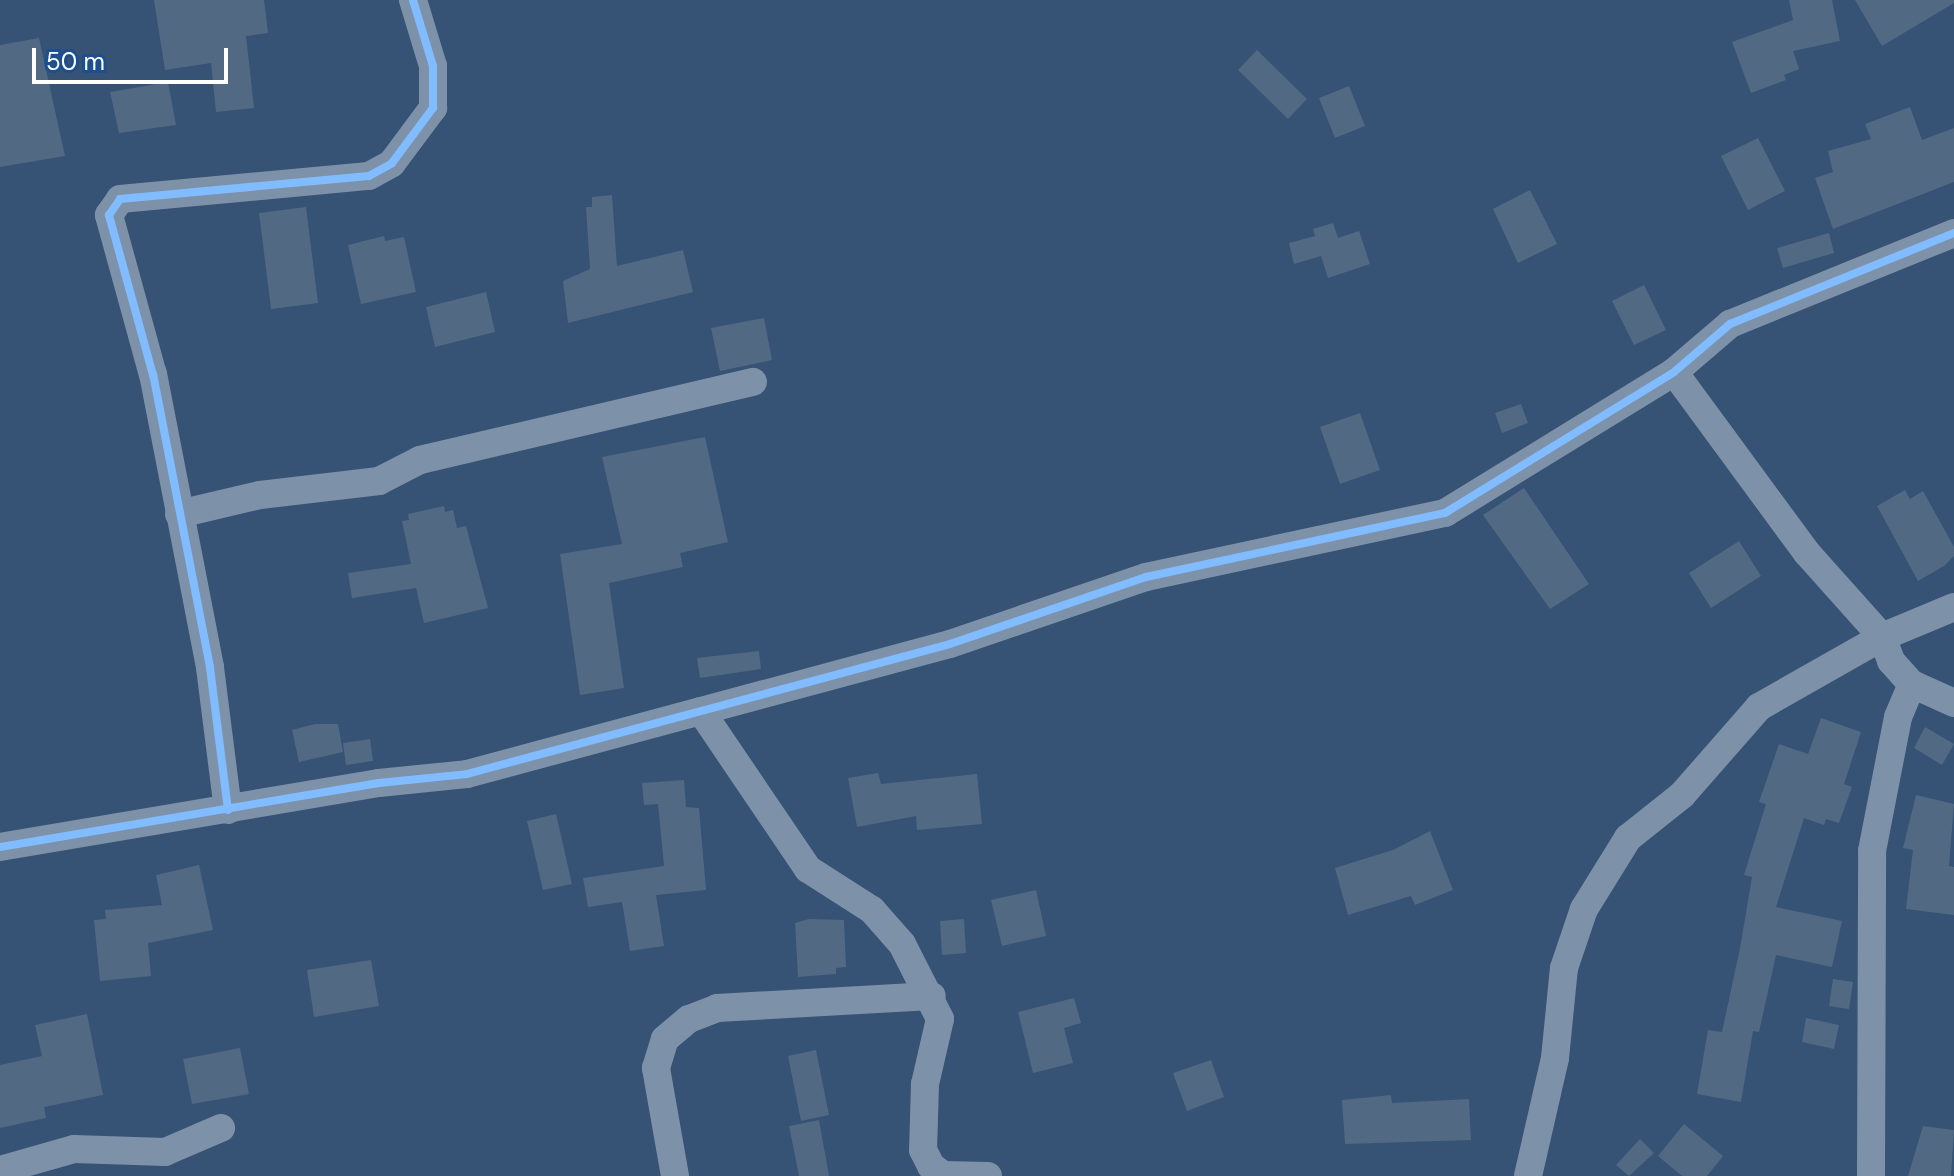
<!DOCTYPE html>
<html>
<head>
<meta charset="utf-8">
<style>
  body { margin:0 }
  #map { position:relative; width:1954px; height:1176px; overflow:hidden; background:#365274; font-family:"DM Sans",sans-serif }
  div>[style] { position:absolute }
  .building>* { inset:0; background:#526984 }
  .minor>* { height:28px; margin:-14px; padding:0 14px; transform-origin:14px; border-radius:14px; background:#7d92a8 }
  .cycleway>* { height:8px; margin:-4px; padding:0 4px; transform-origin:4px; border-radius:4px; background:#80bcff }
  span { translate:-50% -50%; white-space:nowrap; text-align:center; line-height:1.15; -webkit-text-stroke:6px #1b4f8f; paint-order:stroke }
  .scale { position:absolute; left:32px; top:48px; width:196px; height:36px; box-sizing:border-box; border:4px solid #fff; border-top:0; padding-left:10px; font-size:24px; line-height:28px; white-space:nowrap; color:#fff; -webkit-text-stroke:6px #1b4f8f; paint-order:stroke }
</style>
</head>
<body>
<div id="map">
  <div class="building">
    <div style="clip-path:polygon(154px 0,264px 0,268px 33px,246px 36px,254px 108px,216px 112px,211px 63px,165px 70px)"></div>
    <div style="clip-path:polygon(1789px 0,1832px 0,1840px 41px,1793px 51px,1799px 69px,1784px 75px,1786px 80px,1751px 93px,1732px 42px,1793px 20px)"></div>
    <div style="clip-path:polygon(1855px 0,1954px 0,1954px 3px,1882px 46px)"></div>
    <div style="clip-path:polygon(39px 38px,65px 156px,0 167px,0 45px)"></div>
    <div style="clip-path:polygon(1257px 50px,1307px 99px,1288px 119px,1238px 70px)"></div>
    <div style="clip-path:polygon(168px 82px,176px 125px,119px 133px,110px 92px)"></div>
    <div style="clip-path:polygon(1349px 86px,1365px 126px,1335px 138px,1319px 98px)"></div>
    <div style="clip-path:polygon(1910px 107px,1922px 140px,1954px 128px,1954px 182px,1833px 229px,1815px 178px,1833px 172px,1828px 151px,1871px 139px,1865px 124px)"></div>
    <div style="clip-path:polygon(1758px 138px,1785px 191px,1748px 210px,1721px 156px)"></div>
    <div style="clip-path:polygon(1530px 190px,1557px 244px,1518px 263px,1493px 209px)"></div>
    <div style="clip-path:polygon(612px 195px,617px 266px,683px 250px,693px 292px,568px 323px,563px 281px,590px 269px,586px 207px,592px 207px,592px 197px)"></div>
    <div style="clip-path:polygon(306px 207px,318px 303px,271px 309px,259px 213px)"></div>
    <div style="clip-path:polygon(1333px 223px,1338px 238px,1359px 231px,1370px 264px,1328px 278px,1321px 256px,1294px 264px,1289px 243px,1315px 236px,1313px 229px)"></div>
    <div style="clip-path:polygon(1829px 233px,1834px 253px,1783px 268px,1777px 248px)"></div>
    <div style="clip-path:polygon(384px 236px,385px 241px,404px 237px,416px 292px,361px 304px,348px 245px)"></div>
    <div style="clip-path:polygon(1644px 285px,1666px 330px,1634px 345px,1612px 301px)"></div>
    <div style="clip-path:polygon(486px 292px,495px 332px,435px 347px,426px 307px)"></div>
    <div style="clip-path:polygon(764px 318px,772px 360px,720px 371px,711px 328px)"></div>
    <div style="clip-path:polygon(1521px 404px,1528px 423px,1502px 433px,1495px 413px)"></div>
    <div style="clip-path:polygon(1360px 413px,1380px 470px,1340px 484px,1320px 427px)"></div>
    <div style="clip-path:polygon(705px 437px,728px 542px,680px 553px,683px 567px,609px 583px,624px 688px,580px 695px,560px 554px,622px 544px,602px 457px)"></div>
    <div style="clip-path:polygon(1524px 488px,1589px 584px,1550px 609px,1483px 515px)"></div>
    <div style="clip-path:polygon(1905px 490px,1910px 499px,1923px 491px,1954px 547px,1954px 556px,1944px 566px,1918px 581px,1877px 506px)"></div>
    <div style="clip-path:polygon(444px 506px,445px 512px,453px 510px,457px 528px,466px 526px,488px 608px,424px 623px,416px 588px,352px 598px,348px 573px,411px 564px,402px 521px,409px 520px,408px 514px)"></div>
    <div style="clip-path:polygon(1739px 541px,1761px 576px,1711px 608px,1689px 573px)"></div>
    <div style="clip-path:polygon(759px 651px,761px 669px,700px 678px,697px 658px)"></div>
    <div style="clip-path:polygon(1821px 718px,1861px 732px,1844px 784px,1852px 787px,1839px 823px,1826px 819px,1824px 825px,1804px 818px,1776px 907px,1842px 921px,1832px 967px,1776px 955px,1759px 1032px,1753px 1031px,1741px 1102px,1697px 1094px,1708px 1030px,1722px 1032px,1740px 948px,1752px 877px,1744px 875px,1766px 804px,1759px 802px,1779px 744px,1808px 754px)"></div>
    <div style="clip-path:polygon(315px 724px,338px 724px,343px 752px,299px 762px,292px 730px)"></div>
    <div style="clip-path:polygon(1925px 727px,1954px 744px,1942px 765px,1914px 748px)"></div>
    <div style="clip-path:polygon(370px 739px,373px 761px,346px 765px,343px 743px)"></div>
    <div style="clip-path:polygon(878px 773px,881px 784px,977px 774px,982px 824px,917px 830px,916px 816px,857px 827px,848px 778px)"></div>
    <div style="clip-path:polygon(684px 780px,686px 807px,699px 808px,706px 890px,656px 895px,664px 946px,630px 951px,622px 902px,588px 907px,583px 878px,664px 866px,658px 804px,644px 805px,642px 783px)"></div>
    <div style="clip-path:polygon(1916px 795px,1954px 804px,1949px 866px,1954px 867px,1954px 915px,1906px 909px,1913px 850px,1903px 848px)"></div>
    <div style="clip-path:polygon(556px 814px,572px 884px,543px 890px,527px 821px)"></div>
    <div style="clip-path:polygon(1430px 831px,1453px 890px,1415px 905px,1411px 896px,1348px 915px,1335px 868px,1393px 850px)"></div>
    <div style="clip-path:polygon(199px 865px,213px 930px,148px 943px,151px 976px,100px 981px,94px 920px,106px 919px,105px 910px,162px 905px,156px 875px)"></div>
    <div style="clip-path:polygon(1036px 890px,1046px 936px,1002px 946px,991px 900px)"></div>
    <div style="clip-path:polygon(809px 919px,844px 920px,846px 967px,836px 968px,836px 974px,798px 977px,795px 923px)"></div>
    <div style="clip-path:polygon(964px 919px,966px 953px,942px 955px,940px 921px)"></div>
    <div style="clip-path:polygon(371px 960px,379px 1006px,314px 1017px,307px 970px)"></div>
    <div style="clip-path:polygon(1833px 979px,1853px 982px,1849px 1009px,1829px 1006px)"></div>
    <div style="clip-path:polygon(1074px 998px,1081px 1023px,1064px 1028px,1073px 1063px,1033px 1073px,1018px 1012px)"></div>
    <div style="clip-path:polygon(87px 1014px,103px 1095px,44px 1107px,46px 1118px,0 1128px,0 1065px,42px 1056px,35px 1025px)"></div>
    <div style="clip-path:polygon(1806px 1018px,1839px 1025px,1834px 1049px,1802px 1042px)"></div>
    <div style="clip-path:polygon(240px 1048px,249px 1094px,192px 1104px,183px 1059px)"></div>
    <div style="clip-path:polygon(816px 1050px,829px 1115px,801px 1121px,788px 1056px)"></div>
    <div style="clip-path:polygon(1211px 1060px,1224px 1097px,1187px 1111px,1173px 1073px)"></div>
    <div style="clip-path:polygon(1391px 1095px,1392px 1103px,1469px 1099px,1471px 1140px,1345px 1144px,1342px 1100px)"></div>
    <div style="clip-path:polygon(819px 1120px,829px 1176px,799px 1176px,789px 1126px)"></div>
    <div style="clip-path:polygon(1684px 1124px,1723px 1156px,1707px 1176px,1682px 1176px,1658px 1156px)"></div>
    <div style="clip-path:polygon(1923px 1126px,1954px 1130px,1951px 1176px,1908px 1176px)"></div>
    <div style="clip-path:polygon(1640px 1139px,1654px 1153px,1629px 1176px,1616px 1165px)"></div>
  </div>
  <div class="minor">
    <div style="left:1674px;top:372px;width:225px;rotate:53.7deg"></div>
    <div style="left:1807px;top:553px;width:113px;rotate:48.2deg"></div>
    <div style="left:1882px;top:637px;width:26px;rotate:69deg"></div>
    <div style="left:1891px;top:661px;width:31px;rotate:48deg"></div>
    <div style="left:1912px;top:684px;width:46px;rotate:24.3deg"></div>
    <div style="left:179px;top:514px;width:83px;rotate:-13.2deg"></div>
    <div style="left:260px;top:495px;width:120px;rotate:-6.7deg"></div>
    <div style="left:379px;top:481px;width:46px;rotate:-27.1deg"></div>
    <div style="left:420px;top:460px;width:342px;rotate:-13.2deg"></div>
    <div style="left:701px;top:711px;width:191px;rotate:55.9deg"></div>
    <div style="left:808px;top:869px;width:76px;rotate:32.6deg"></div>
    <div style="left:872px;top:910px;width:45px;rotate:48.6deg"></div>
    <div style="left:902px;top:944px;width:84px;rotate:63.1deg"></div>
    <div style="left:940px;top:1019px;width:67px;rotate:103deg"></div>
    <div style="left:925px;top:1084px;width:66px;rotate:91.7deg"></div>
    <div style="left:923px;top:1150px;width:18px;rotate:63deg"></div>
    <div style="left:931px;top:1166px;width:15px;rotate:37deg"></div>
    <div style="left:943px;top:1175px;width:45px;rotate:1.3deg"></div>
    <div style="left:228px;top:810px;width:144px;rotate:-97.2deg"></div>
    <div style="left:210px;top:667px;width:298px;rotate:-101deg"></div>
    <div style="left:153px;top:375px;width:166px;rotate:-105.4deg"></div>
    <div style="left:109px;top:215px;width:19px;rotate:-55deg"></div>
    <div style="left:120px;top:199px;width:250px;rotate:-5.3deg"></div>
    <div style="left:369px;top:176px;width:26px;rotate:-29deg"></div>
    <div style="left:392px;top:163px;width:69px;rotate:-53.3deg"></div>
    <div style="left:433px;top:108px;width:42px;rotate:-90deg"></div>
    <div style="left:433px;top:66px;width:69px;rotate:-106.9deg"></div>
    <div style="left:0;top:847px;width:384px;rotate:-9.6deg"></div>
    <div style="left:379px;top:783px;width:88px;rotate:-5.8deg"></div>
    <div style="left:467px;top:774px;width:500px;rotate:-15.06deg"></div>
    <div style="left:950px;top:644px;width:207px;rotate:-18.9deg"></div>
    <div style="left:1146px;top:577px;width:306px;rotate:-12.1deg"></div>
    <div style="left:1445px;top:513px;width:269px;rotate:-31.6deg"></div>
    <div style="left:1674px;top:372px;width:74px;rotate:-40.6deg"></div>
    <div style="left:1730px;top:324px;width:242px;rotate:-22.1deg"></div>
    <div style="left:0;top:1170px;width:77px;rotate:-15.8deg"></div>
    <div style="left:74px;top:1149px;width:91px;rotate:1.9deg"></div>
    <div style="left:165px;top:1152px;width:61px;rotate:-23.2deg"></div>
    <div style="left:675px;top:1176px;width:110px;rotate:-100deg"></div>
    <div style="left:656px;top:1068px;width:30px;rotate:-73deg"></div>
    <div style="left:665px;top:1039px;width:31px;rotate:-40deg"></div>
    <div style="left:689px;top:1019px;width:30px;rotate:-21deg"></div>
    <div style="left:717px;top:1008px;width:215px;rotate:-3.2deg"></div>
    <div style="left:1528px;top:1176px;width:121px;rotate:-77.1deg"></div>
    <div style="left:1555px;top:1058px;width:90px;rotate:-84.3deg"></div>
    <div style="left:1564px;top:968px;width:62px;rotate:-71.3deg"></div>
    <div style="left:1584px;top:909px;width:84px;rotate:-58.2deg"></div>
    <div style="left:1628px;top:838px;width:69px;rotate:-38.5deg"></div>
    <div style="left:1682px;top:795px;width:117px;rotate:-48.8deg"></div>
    <div style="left:1759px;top:707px;width:142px;rotate:-29.6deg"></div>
    <div style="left:1882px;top:637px;width:78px;rotate:-22.6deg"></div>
    <div style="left:1871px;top:1176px;width:325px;rotate:-89.8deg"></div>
    <div style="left:1872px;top:851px;width:136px;rotate:-79deg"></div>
    <div style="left:1898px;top:717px;width:36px;rotate:-67deg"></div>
  </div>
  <div class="cycleway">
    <div style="left:228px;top:810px;width:144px;rotate:-97.2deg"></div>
    <div style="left:210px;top:667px;width:298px;rotate:-101deg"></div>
    <div style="left:153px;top:375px;width:166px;rotate:-105.4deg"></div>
    <div style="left:109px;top:215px;width:19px;rotate:-55deg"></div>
    <div style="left:120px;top:199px;width:250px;rotate:-5.3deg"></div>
    <div style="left:369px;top:176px;width:26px;rotate:-29deg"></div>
    <div style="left:392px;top:163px;width:69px;rotate:-53.3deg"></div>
    <div style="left:433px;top:108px;width:42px;rotate:-90deg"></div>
    <div style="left:433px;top:66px;width:69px;rotate:-106.9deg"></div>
    <div style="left:0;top:847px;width:384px;rotate:-9.6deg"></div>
    <div style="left:379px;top:783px;width:88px;rotate:-5.8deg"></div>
    <div style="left:467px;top:774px;width:500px;rotate:-15.06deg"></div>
    <div style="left:950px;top:644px;width:207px;rotate:-18.9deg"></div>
    <div style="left:1146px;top:577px;width:306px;rotate:-12.1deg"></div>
    <div style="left:1445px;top:513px;width:269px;rotate:-31.6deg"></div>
    <div style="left:1674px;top:372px;width:74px;rotate:-40.6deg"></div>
    <div style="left:1730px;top:324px;width:242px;rotate:-22.1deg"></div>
  </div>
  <div class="scale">50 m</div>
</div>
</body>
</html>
